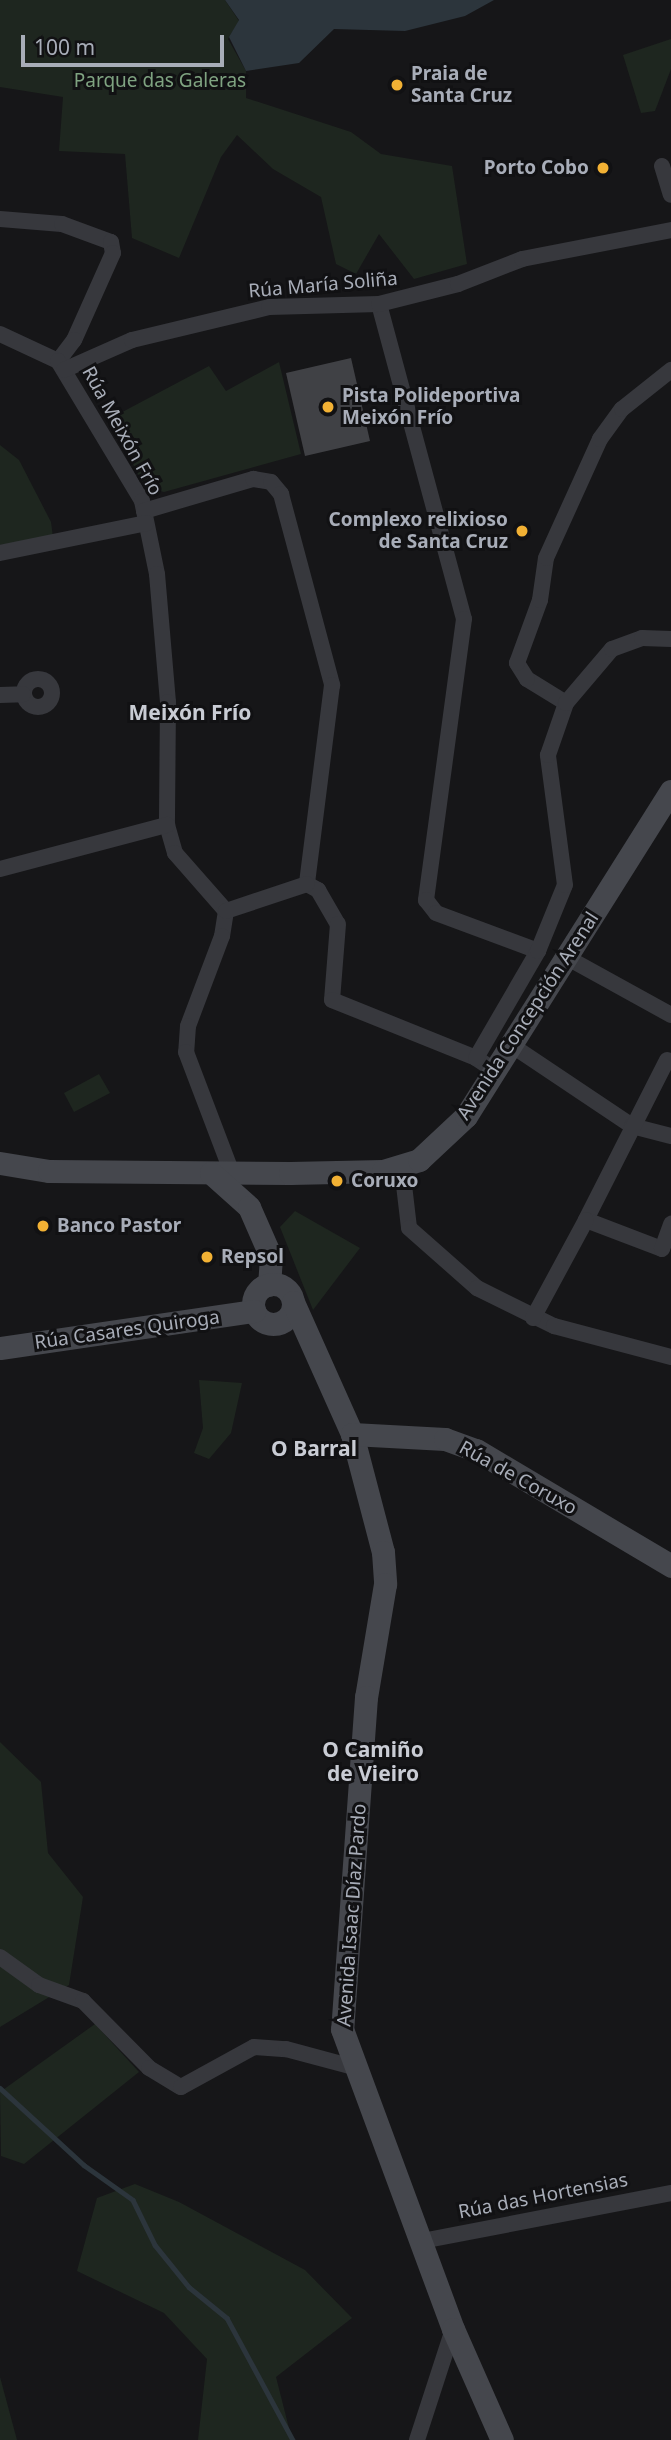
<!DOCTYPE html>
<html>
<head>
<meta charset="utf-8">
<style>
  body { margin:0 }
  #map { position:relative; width:671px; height:2440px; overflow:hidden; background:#161618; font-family:"Noto Sans",sans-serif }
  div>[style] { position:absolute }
  .green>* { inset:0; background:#1e261f }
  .water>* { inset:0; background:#2c353c }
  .stream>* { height:4.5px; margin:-2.25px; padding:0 2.25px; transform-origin:2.25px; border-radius:2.25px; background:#2c353c }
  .building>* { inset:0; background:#404145 }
  .street>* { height:16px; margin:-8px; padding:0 8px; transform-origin:8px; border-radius:8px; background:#37383d }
  .street>.ring { margin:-8px; padding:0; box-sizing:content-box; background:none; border:16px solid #37383d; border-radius:50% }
  .secondary>* { height:23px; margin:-11.5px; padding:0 11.5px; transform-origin:11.5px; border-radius:11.5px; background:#45474d }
  .secondary>.ring { margin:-11.5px; padding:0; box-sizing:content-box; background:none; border:23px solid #45474d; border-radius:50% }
  .dots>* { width:19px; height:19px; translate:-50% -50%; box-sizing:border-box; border:4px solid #111113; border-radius:50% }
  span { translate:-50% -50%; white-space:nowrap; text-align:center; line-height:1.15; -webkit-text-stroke:6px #111113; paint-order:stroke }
  .poi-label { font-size:19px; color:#a8adb8; font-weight:700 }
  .left { translate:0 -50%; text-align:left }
  .right { translate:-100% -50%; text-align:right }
  .park-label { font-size:19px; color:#7fa381 }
  .street-label { font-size:19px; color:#a8adb8 }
  .neighbourhood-label { font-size:21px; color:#c9ccd4; font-weight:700 }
  .scale { position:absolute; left:21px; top:35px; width:203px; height:32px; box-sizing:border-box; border:4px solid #a8adb8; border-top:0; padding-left:9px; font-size:21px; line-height:24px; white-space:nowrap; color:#a8adb8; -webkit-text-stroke:5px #111113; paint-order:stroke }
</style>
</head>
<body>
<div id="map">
  <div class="green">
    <div style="clip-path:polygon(0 0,225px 0,239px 21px,228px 39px,246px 71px,246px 98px,351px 132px,381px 154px,452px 166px,467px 264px,414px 279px,379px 234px,356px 274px,336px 264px,321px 197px,273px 169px,237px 135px,221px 157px,179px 258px,132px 238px,125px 154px,59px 151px,63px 97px,0 87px)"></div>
    <div style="clip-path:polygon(671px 39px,671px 69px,655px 111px,641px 113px,623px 55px)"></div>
    <div style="clip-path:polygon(279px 362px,301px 454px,164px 492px,144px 487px,111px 418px,209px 366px,226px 391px)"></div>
    <div style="clip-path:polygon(0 445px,19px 460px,51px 522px,53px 537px,0 545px)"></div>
    <div style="clip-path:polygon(99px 1074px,110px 1093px,74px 1112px,64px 1093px)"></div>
    <div style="clip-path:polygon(295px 1211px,360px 1248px,313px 1310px,280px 1227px)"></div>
    <div style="clip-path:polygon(199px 1380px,242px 1383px,231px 1433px,209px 1459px,194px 1453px,203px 1428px)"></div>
    <div style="clip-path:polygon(0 1742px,41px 1782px,48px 1853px,83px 1897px,69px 1985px,0 2027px)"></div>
    <div style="clip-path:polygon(95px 2024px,139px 2072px,24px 2164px,1px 2156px,0 2092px)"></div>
    <div style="clip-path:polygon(135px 2184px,179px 2202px,305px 2270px,352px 2318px,276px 2377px,292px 2440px,198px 2440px,207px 2359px,164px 2313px,77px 2271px,97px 2198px)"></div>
    <div style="clip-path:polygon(0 2377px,17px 2440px,0 2440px)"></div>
  </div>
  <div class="water">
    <div style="clip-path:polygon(225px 0,494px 0,465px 16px,405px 31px,334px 29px,299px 63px,246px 71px,229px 37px,239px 20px)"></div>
  </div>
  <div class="stream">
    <div style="left:0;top:2088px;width:114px;rotate:42.5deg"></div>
    <div style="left:84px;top:2165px;width:60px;rotate:35.5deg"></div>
    <div style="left:133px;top:2200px;width:50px;rotate:63.9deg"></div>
    <div style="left:155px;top:2245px;width:54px;rotate:51deg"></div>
    <div style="left:189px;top:2287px;width:49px;rotate:39.2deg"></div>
    <div style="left:227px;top:2318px;width:139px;rotate:61.6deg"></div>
  </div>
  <div class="building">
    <div style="clip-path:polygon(351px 358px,370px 441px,305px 456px,286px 373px)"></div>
  </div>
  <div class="street">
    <div style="left:662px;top:166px;width:30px;rotate:73deg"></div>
    <div style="left:0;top:219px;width:62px;rotate:4.6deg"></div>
    <div style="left:62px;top:224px;width:52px;rotate:20.2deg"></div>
    <div style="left:111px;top:242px;width:11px;rotate:80deg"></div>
    <div style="left:113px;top:253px;width:95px;rotate:114.1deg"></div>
    <div style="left:74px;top:340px;width:26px;rotate:127deg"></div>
    <div style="left:379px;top:304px;width:326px;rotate:74.9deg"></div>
    <div style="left:464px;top:619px;width:284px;rotate:97.7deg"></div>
    <div style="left:426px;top:900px;width:16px;rotate:52deg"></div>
    <div style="left:436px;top:913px;width:109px;rotate:20.4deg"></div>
    <div style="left:0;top:334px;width:64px;rotate:25deg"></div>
    <div style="left:58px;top:361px;width:163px;rotate:59deg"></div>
    <div style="left:142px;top:501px;width:75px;rotate:78.4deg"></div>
    <div style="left:157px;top:574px;width:128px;rotate:85.1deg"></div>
    <div style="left:168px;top:702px;width:123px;rotate:90.5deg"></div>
    <div style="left:167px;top:825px;width:29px;rotate:74deg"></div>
    <div style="left:175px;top:853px;width:77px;rotate:48.7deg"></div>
    <div style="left:64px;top:370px;width:74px;rotate:-23.8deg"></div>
    <div style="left:132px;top:340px;width:141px;rotate:-13.5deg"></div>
    <div style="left:269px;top:307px;width:110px;rotate:-1.6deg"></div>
    <div style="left:379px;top:304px;width:81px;rotate:-14.2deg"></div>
    <div style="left:458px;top:284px;width:69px;rotate:-21.3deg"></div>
    <div style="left:522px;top:259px;width:152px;rotate:-11deg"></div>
    <div style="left:144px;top:511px;width:114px;rotate:-16.4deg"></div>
    <div style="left:253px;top:479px;width:18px;rotate:9deg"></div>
    <div style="left:271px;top:482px;width:16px;rotate:50deg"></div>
    <div style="left:281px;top:494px;width:198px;rotate:75deg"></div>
    <div style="left:332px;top:685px;width:201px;rotate:97.2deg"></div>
    <div style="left:307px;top:884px;width:13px;rotate:29deg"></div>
    <div style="left:318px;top:890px;width:39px;rotate:60deg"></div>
    <div style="left:338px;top:924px;width:76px;rotate:94.5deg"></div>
    <div style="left:332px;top:1000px;width:155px;rotate:21.9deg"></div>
    <div style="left:476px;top:1058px;width:23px;rotate:34deg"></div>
    <div style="left:0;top:553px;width:149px;rotate:-11.6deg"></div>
    <div class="ring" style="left:24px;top:679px;width:12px;height:12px"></div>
    <div style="left:0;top:695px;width:23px;rotate:-2deg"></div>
    <div style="left:566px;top:703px;width:46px;rotate:-148.4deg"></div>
    <div style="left:527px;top:679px;width:19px;rotate:-122deg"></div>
    <div style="left:517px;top:663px;width:67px;rotate:-69.9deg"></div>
    <div style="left:540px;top:600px;width:42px;rotate:-81.9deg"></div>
    <div style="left:546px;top:558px;width:131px;rotate:-65.6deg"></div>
    <div style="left:600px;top:439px;width:37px;rotate:-54deg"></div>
    <div style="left:622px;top:409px;width:63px;rotate:-38.5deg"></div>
    <div style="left:0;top:869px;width:173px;rotate:-14.8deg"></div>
    <div style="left:226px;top:911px;width:25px;rotate:99deg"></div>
    <div style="left:222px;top:936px;width:96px;rotate:110.7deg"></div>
    <div style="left:188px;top:1026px;width:26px;rotate:94deg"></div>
    <div style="left:186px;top:1052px;width:129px;rotate:69.2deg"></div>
    <div style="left:226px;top:911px;width:85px;rotate:-18.4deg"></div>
    <div style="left:566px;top:957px;width:120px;rotate:28.9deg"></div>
    <div style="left:511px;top:1045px;width:146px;rotate:33.8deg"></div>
    <div style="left:632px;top:1126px;width:40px;rotate:14.4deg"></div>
    <div style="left:476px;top:1058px;width:124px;rotate:-59.9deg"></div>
    <div style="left:538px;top:951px;width:71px;rotate:-67.8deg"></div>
    <div style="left:565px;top:885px;width:131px;rotate:-97.5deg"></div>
    <div style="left:548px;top:755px;width:55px;rotate:-70.9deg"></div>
    <div style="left:566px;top:703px;width:71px;rotate:-49.6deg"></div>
    <div style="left:612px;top:649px;width:32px;rotate:-20deg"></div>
    <div style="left:642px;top:638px;width:29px;rotate:2deg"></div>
    <div style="left:667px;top:1060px;width:179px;rotate:116.9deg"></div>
    <div style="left:586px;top:1220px;width:81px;rotate:20.9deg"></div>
    <div style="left:662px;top:1249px;width:27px;rotate:-70deg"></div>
    <div style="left:402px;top:1168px;width:60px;rotate:83.3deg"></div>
    <div style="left:409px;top:1228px;width:91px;rotate:41.4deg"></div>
    <div style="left:477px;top:1288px;width:86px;rotate:26.3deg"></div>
    <div style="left:554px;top:1326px;width:121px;rotate:14.8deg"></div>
    <div style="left:533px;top:1318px;width:111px;rotate:-61.6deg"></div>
    <div style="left:0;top:1957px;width:48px;rotate:35.7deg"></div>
    <div style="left:39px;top:1985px;width:47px;rotate:20deg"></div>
    <div style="left:83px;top:2001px;width:94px;rotate:45.4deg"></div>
    <div style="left:149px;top:2068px;width:37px;rotate:31deg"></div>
    <div style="left:181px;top:2087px;width:83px;rotate:-28.7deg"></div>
    <div style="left:254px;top:2047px;width:32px;rotate:4deg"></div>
    <div style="left:286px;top:2049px;width:69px;rotate:15deg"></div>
    <div style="left:422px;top:2241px;width:254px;rotate:-10.9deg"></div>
    <div style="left:417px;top:2440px;width:117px;rotate:-72deg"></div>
  </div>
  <div class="secondary">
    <div style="left:0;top:1163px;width:50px;rotate:9.3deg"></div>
    <div style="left:49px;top:1171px;width:241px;rotate:0.5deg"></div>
    <div style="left:290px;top:1173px;width:93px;rotate:-1.2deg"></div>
    <div style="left:383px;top:1171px;width:38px;rotate:-17deg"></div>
    <div style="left:419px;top:1160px;width:64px;rotate:-43.1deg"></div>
    <div style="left:466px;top:1116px;width:384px;rotate:-57.8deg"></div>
    <div style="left:211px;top:1173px;width:51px;rotate:41.8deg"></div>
    <div style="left:249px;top:1207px;width:55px;rotate:66.3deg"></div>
    <div style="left:271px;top:1257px;width:28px;rotate:94deg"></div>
    <div class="ring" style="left:253px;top:1284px;width:17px;height:17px"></div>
    <div style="left:293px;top:1302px;width:145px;rotate:65.9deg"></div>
    <div style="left:352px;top:1434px;width:122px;rotate:75.3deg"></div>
    <div style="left:383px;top:1552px;width:32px;rotate:86deg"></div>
    <div style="left:385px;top:1584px;width:115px;rotate:99.5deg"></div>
    <div style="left:366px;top:1697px;width:333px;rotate:94.1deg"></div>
    <div style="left:342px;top:2029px;width:320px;rotate:69.7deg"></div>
    <div style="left:453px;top:2329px;width:121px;rotate:66.2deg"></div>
    <div style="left:0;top:1348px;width:257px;rotate:-8.3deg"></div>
    <div style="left:352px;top:1434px;width:93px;rotate:3.1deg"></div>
    <div style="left:445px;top:1439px;width:33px;rotate:20deg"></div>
    <div style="left:476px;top:1450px;width:227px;rotate:30.7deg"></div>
  </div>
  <div class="dots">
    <div style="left:397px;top:85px;background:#f2b134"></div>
    <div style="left:603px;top:168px;background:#f2b134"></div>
    <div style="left:328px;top:407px;background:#f2b134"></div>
    <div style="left:522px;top:531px;background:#f2b134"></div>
    <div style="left:337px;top:1181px;background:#f2b134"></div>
    <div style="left:43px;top:1226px;background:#f2b134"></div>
    <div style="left:207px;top:1257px;background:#f2b134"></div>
  </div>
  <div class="poi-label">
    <span class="left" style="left:411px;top:85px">Praia de<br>Santa Cruz</span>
    <span class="right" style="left:589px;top:168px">Porto Cobo</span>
    <span class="left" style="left:342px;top:407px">Pista Polideportiva<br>Meixón Frío</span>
    <span class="right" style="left:508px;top:531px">Complexo relixioso<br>de Santa Cruz</span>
    <span class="left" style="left:351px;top:1181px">Coruxo</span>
    <span class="left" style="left:57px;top:1226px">Banco Pastor</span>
    <span class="left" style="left:221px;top:1257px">Repsol</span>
  </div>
  <div class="park-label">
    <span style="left:160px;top:81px">Parque das Galeras</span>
  </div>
  <div class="street-label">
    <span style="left:323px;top:285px;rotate:-5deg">Rúa María Soliña</span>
    <span style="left:122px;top:431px;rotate:61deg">Rúa Meixón Frío</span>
    <span style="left:528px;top:1016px;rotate:-57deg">Avenida Concepción Arenal</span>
    <span style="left:127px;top:1330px;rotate:-8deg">Rúa Casares Quiroga</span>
    <span style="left:518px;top:1478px;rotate:29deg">Rúa de Coruxo</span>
    <span style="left:352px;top:1915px;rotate:-86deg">Avenida Isaac Díaz Pardo</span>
    <span style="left:543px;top:2196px;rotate:-11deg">Rúa das Hortensias</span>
  </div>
  <div class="neighbourhood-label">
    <span style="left:190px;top:712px">Meixón Frío</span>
    <span style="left:314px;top:1448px">O Barral</span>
    <span style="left:373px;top:1761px">O Camiño<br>de Vieiro</span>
  </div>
  <div class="scale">100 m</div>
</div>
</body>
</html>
